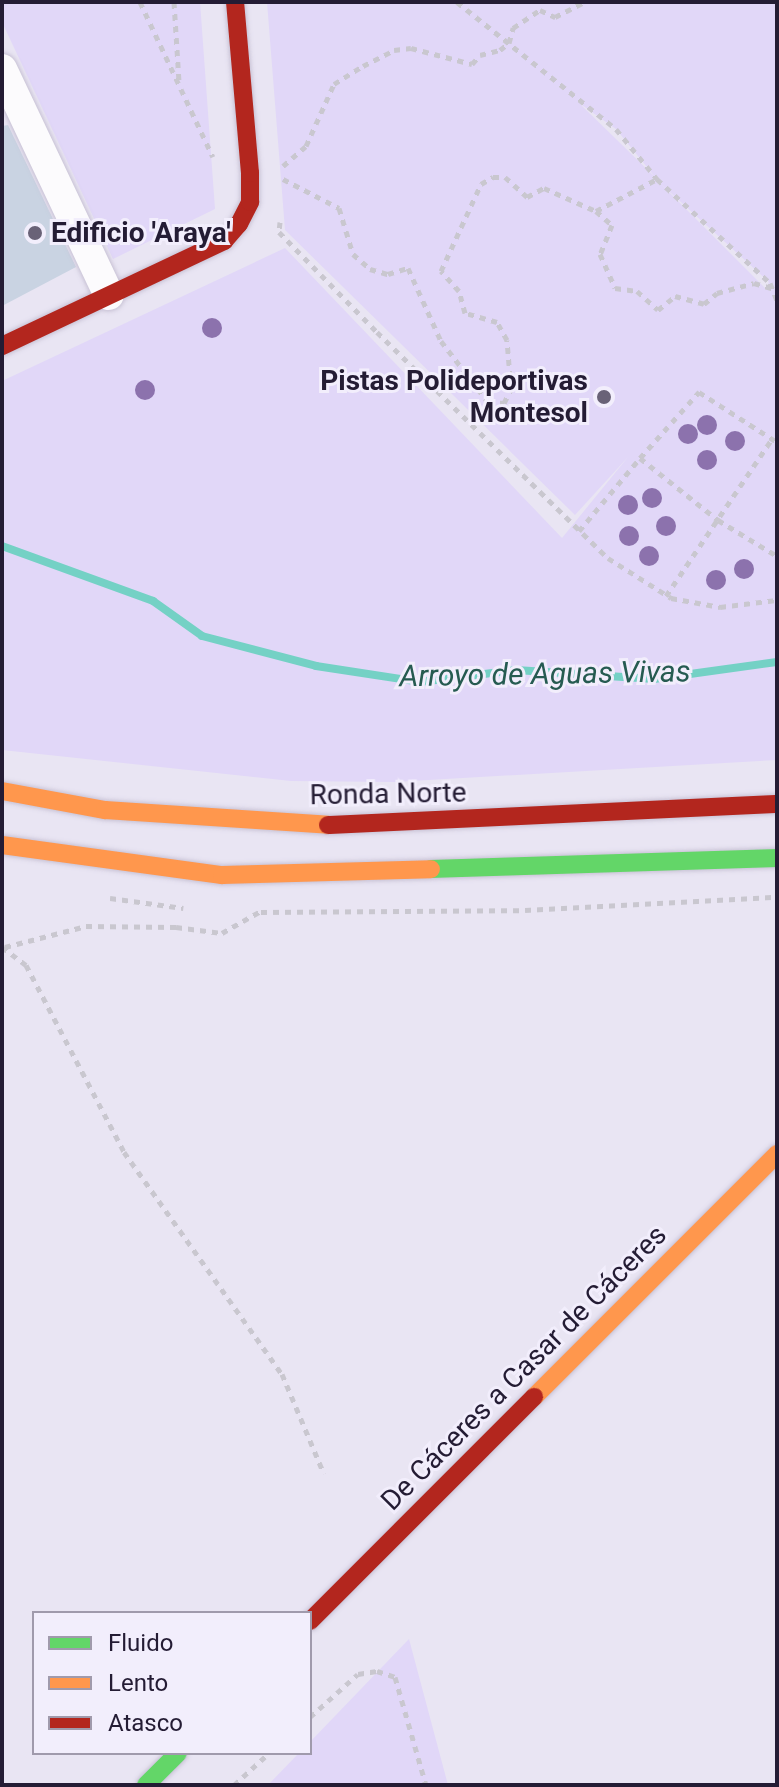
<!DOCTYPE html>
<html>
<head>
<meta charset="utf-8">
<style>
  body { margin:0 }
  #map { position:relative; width:779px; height:1787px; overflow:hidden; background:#e9e5f3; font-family:Roboto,sans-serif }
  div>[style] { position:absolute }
  .green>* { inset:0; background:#e1d7f8 }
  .stream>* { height:8px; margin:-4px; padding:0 4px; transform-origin:4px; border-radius:4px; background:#74d1c5 }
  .building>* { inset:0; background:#c9d3e2 }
  .path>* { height:5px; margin-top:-2.5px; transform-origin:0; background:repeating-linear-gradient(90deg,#c9c7cf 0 6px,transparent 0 12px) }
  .roads { filter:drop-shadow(0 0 2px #c8c2d5) drop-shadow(0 0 2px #c8c2d5) }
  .street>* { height:30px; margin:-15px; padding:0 15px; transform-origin:15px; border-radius:15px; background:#fcfbfd }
  .fast>* { height:18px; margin:-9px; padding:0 9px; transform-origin:9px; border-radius:9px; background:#63d668 }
  .slow>* { height:18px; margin:-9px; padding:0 9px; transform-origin:9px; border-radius:9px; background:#ff974d }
  .jam>* { height:18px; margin:-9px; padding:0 9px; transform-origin:9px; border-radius:9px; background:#b3261e }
  .trees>* { width:20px; height:20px; margin:-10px; border-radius:50%; background:#8c72ad }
  .dots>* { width:22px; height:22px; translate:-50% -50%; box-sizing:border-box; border:4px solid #f2eefc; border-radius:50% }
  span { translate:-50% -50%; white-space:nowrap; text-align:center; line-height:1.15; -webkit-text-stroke:6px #f2eefc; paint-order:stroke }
  .poi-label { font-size:28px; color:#241c34; font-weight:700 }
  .left { translate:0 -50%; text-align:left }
  .right { translate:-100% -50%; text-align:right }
  .street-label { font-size:28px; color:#241c34 }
  .water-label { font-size:30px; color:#265b51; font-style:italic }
  .frame { position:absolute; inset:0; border:4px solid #241c34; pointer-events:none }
  .legend { position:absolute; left:32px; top:1611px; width:280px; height:144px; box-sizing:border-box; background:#f2eefc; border:2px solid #a09aac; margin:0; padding:10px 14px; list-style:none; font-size:24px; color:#241c34 }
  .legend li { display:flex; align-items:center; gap:16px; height:40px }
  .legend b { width:40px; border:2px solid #a09aac }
</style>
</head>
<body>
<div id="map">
  <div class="green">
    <div style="clip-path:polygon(2px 2px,200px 2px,215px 209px,113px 259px,2px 22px)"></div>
    <div style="clip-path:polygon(evenodd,267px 2px,777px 2px,777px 760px,394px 782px,291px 781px,2px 750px,2px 381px,285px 248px,562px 538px,628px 457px,575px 515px,285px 230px,267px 2px,579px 103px,616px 129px,655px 177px,579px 103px,267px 2px,661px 184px,769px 282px,766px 288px,765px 288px,661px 184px)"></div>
    <div style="clip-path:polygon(409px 1639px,448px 1785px,268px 1785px,299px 1753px,310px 1753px,310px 1742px)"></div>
  </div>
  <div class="stream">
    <div style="left:2px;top:546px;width:161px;rotate:20deg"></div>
    <div style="left:153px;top:601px;width:60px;rotate:35.5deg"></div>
    <div style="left:202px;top:636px;width:118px;rotate:14.7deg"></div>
    <div style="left:316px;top:666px;width:105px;rotate:8.7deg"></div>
    <div style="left:420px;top:682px;width:97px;rotate:-7.1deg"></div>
    <div style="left:516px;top:670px;width:138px;rotate:3.7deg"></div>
    <div style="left:654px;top:679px;width:124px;rotate:-7.9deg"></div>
  </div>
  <div class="building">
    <div style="clip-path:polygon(8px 125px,76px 267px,2px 306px,2px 126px)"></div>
  </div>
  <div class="path">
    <div style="left:140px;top:2px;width:171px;rotate:64.8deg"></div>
    <div style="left:174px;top:2px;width:79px;rotate:86.4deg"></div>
    <div style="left:457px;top:2px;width:203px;rotate:38.6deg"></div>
    <div style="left:616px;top:129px;width:65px;rotate:50.6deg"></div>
    <div style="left:657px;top:179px;width:154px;rotate:42.6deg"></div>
    <div style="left:770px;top:283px;width:18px;rotate:68deg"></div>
    <div style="left:283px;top:166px;width:30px;rotate:-41deg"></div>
    <div style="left:306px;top:146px;width:68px;rotate:-65.7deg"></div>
    <div style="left:334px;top:84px;width:34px;rotate:-32deg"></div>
    <div style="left:363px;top:66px;width:35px;rotate:-27deg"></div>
    <div style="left:394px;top:50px;width:17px;rotate:-7deg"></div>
    <div style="left:411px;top:48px;width:63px;rotate:14.7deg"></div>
    <div style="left:472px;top:64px;width:12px;rotate:-48deg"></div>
    <div style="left:480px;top:55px;width:21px;rotate:-14deg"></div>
    <div style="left:500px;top:50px;width:11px;rotate:-38deg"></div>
    <div style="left:509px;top:43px;width:16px;rotate:-75deg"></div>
    <div style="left:513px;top:28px;width:32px;rotate:-34deg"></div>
    <div style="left:540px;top:10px;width:17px;rotate:25deg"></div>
    <div style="left:555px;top:17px;width:33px;rotate:-27deg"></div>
    <div style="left:283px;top:179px;width:63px;rotate:27.4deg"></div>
    <div style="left:339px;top:208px;width:48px;rotate:73.1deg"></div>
    <div style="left:353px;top:254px;width:23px;rotate:41deg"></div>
    <div style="left:370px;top:269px;width:19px;rotate:16deg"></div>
    <div style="left:388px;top:274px;width:21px;rotate:-17deg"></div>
    <div style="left:408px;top:268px;width:80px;rotate:65.7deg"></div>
    <div style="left:441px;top:341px;width:77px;rotate:52.4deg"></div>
    <div style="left:488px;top:402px;width:16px;rotate:4deg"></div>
    <div style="left:504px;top:403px;width:16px;rotate:-63deg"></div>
    <div style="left:511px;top:389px;width:49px;rotate:-94.7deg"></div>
    <div style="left:507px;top:340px;width:21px;rotate:-119deg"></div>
    <div style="left:497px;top:322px;width:33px;rotate:-164deg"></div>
    <div style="left:465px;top:313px;width:23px;rotate:-105deg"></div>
    <div style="left:459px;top:291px;width:27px;rotate:-132deg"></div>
    <div style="left:441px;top:271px;width:96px;rotate:-65.3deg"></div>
    <div style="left:481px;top:184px;width:14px;rotate:-30deg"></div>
    <div style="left:493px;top:177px;width:12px"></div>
    <div style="left:505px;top:177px;width:30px;rotate:42deg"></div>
    <div style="left:527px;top:197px;width:19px;rotate:-28deg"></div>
    <div style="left:544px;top:188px;width:57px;rotate:23.9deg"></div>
    <div style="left:596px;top:211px;width:21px;rotate:41deg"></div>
    <div style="left:612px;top:225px;width:31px;rotate:112deg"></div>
    <div style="left:600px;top:254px;width:37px;rotate:66deg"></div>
    <div style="left:615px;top:288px;width:22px;rotate:8deg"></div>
    <div style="left:637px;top:291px;width:28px;rotate:42deg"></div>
    <div style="left:658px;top:310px;width:22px;rotate:-39deg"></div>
    <div style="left:675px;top:296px;width:30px;rotate:15deg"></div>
    <div style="left:704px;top:304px;width:17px;rotate:-40deg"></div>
    <div style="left:717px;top:293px;width:38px;rotate:-15deg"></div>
    <div style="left:754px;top:283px;width:19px;rotate:16deg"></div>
    <div style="left:596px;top:211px;width:69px;rotate:-27.7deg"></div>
    <div style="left:280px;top:222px;width:10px;rotate:96deg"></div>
    <div style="left:279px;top:232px;width:140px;rotate:45.6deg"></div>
    <div style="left:377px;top:332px;width:323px;rotate:44.4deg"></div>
    <div style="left:608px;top:558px;width:75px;rotate:32.4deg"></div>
    <div style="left:671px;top:598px;width:50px;rotate:10.4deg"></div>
    <div style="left:720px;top:607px;width:57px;rotate:-7deg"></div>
    <div style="left:640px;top:458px;width:89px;rotate:-48.2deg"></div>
    <div style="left:699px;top:392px;width:93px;rotate:32.7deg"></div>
    <div style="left:579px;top:531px;width:95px;rotate:-50.1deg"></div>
    <div style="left:640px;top:458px;width:100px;rotate:38.5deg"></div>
    <div style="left:718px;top:520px;width:69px;rotate:31.4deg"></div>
    <div style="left:666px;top:596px;width:189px;rotate:-56deg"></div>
    <div style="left:110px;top:898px;width:74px;rotate:7.8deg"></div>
    <div style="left:261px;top:912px;width:264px;rotate:-0.4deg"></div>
    <div style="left:525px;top:910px;width:252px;rotate:-3deg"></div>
    <div style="left:2px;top:947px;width:30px;rotate:37deg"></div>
    <div style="left:26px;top:965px;width:211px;rotate:62.3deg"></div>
    <div style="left:124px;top:1152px;width:272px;rotate:54.6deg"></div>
    <div style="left:282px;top:1374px;width:108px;rotate:67.2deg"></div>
    <div style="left:5px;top:947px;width:84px;rotate:-14.5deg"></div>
    <div style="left:86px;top:926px;width:90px;rotate:0.6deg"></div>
    <div style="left:176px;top:927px;width:46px;rotate:7.4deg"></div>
    <div style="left:222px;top:933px;width:43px;rotate:-29.6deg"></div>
    <div style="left:310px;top:1717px;width:64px;rotate:-41.9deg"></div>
    <div style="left:358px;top:1674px;width:19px;rotate:-9deg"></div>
    <div style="left:377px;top:1671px;width:19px;rotate:18deg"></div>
    <div style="left:395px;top:1677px;width:112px;rotate:74deg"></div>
    <div style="left:234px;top:1785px;width:47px;rotate:-42.4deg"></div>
  </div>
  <div class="roads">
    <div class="street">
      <div style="left:2px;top:69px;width:250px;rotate:64.7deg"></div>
    </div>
    <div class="fast">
      <div style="left:431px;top:869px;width:346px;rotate:-1.8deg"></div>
      <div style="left:146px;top:1785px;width:45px;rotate:-45deg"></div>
    </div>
    <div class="slow">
      <div style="left:2px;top:791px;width:105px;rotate:10.5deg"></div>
      <div style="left:105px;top:810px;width:224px;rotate:3.8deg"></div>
      <div style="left:2px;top:845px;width:222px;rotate:7.8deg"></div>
      <div style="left:222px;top:875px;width:209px;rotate:-1.6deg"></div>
      <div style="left:534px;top:1397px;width:344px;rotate:-45deg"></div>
    </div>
    <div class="jam">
      <div style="left:2px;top:346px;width:246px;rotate:-25.3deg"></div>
      <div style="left:224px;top:241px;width:23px;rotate:-49deg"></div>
      <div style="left:239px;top:224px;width:25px;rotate:-63deg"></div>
      <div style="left:250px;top:202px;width:29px;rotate:-90deg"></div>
      <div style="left:250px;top:173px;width:172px;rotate:-95deg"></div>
      <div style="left:328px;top:825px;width:449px;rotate:-2.7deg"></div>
      <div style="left:310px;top:1621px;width:317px;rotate:-45deg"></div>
    </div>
  </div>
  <div class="trees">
    <div style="left:212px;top:328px"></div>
    <div style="left:145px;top:390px"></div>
    <div style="left:707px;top:425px"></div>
    <div style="left:688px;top:434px"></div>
    <div style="left:735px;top:441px"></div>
    <div style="left:707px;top:460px"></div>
    <div style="left:652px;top:498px"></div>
    <div style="left:628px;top:505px"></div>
    <div style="left:666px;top:526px"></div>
    <div style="left:629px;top:536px"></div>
    <div style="left:649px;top:556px"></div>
    <div style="left:744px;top:569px"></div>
    <div style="left:716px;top:580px"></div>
  </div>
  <div class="dots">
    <div style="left:35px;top:233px;background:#696277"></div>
    <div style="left:604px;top:397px;background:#696277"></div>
  </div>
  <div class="poi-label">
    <span class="left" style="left:51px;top:233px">Edificio 'Araya'</span>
    <span class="right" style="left:588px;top:397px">Pistas Polideportivas<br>Montesol</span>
  </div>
  <div class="street-label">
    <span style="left:388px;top:794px;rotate:-1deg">Ronda Norte</span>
    <span style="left:524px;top:1368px;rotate:-45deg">De Cáceres a Casar de Cáceres</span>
  </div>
  <div class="water-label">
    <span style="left:545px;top:674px;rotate:-1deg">Arroyo de Aguas Vivas</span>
  </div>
  <div class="frame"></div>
  <ul class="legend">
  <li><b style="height:10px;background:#63d668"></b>Fluido</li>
  <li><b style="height:10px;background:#ff974d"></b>Lento</li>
  <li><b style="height:10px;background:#b3261e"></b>Atasco</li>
  </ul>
</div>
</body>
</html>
